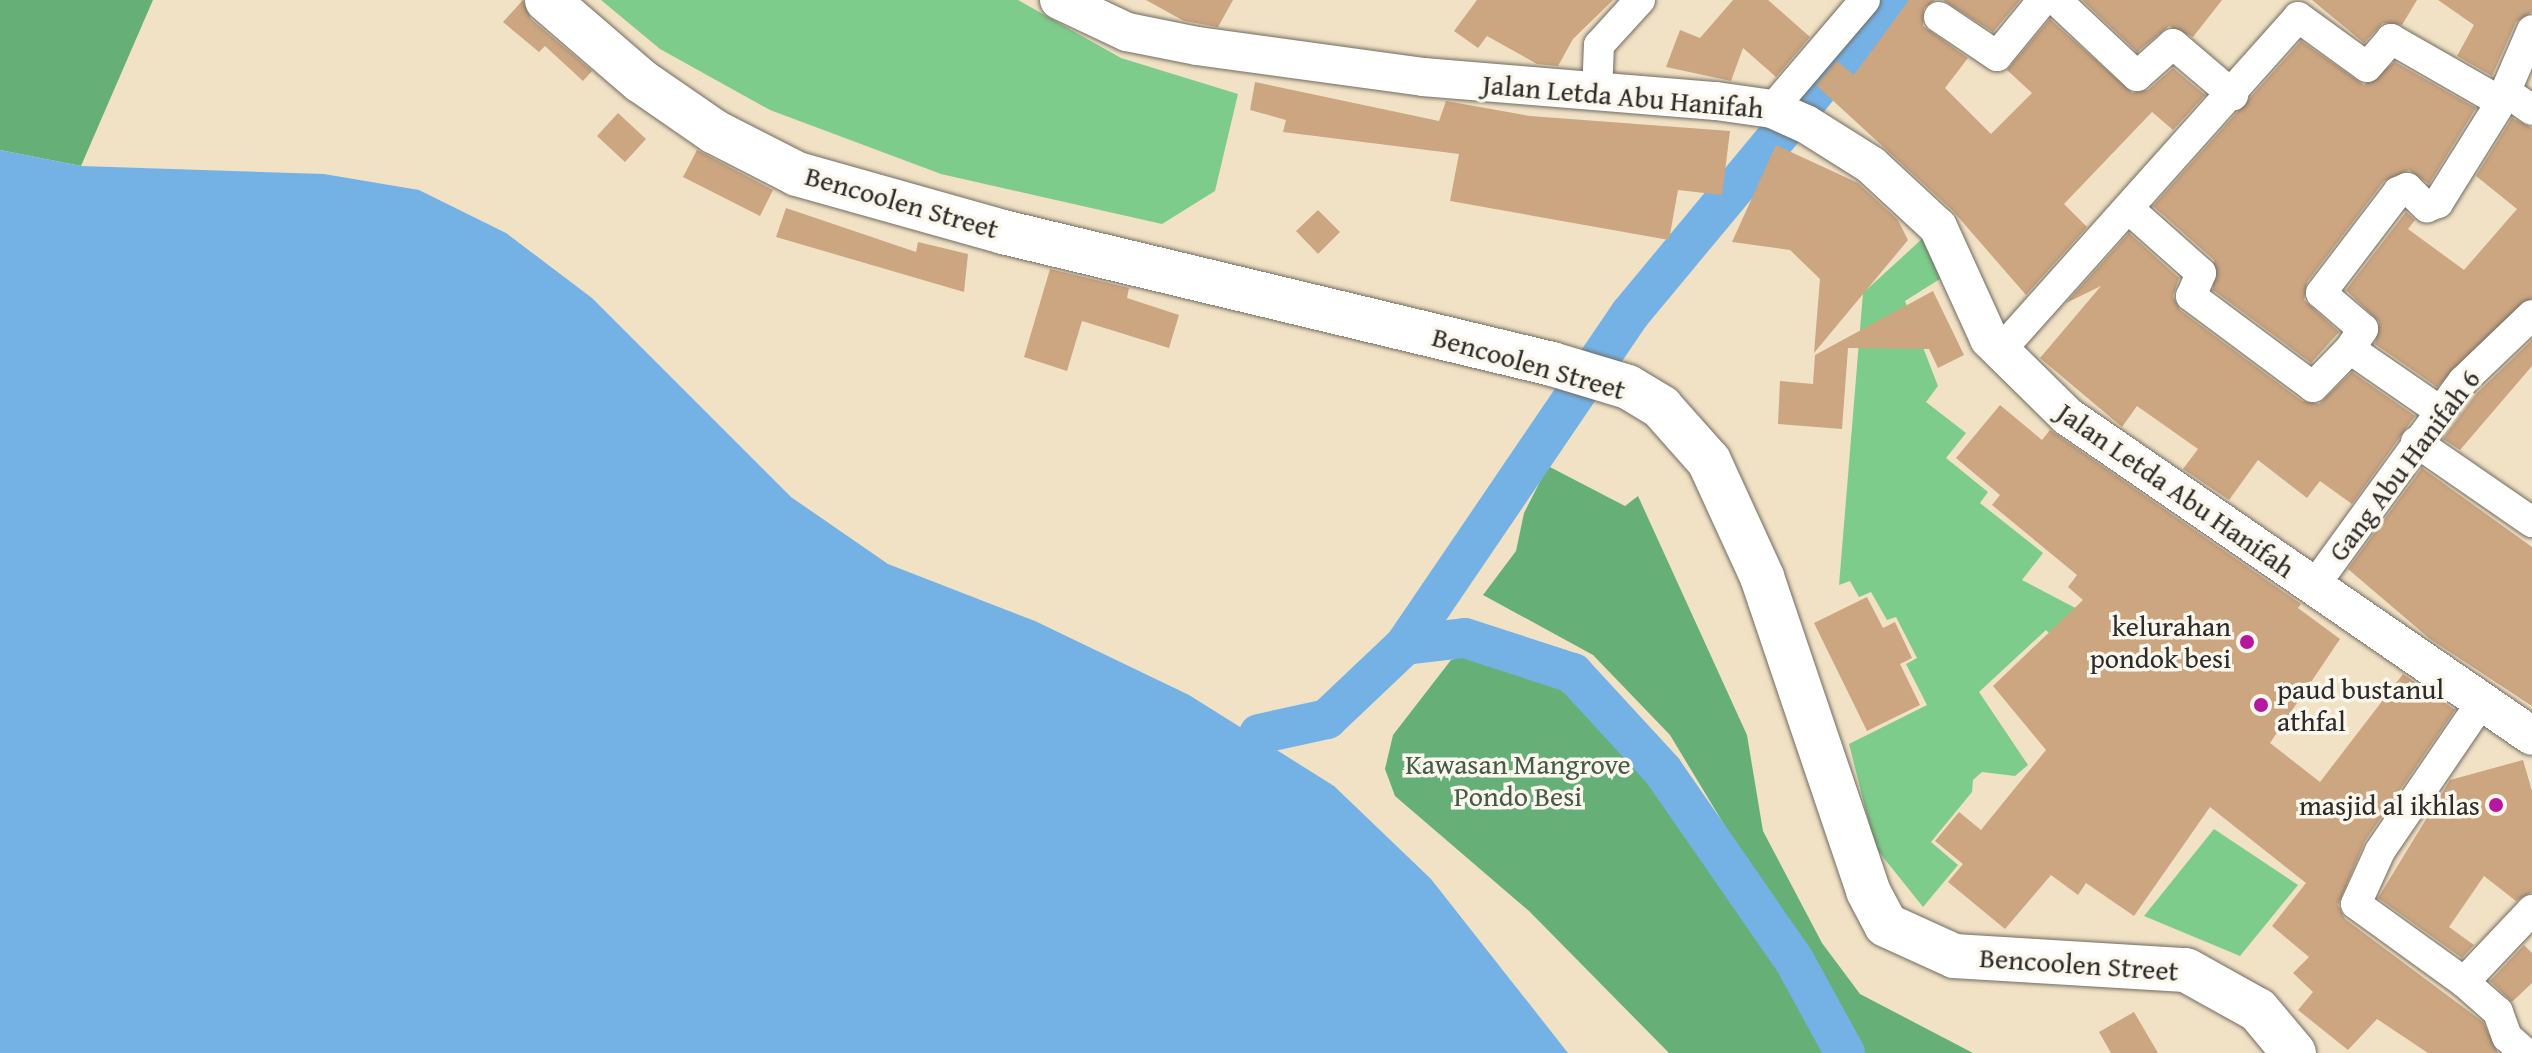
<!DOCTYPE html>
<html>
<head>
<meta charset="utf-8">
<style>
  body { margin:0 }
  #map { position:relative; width:2532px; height:1053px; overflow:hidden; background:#f2e2c5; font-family:"Gentium Book Plus",serif }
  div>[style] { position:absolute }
  .green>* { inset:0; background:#7ecc8b }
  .forest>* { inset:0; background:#66b077 }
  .water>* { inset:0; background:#74b2e6 }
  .canal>* { height:40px; margin:-20px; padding:0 20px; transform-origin:20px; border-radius:20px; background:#74b2e6 }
  .building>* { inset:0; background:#cca581 }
  .roads { filter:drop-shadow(0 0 2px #716b61) drop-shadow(0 0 2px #716b61) }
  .minor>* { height:30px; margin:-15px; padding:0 15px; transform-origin:15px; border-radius:15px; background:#fff }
  .tertiary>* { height:38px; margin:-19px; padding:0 19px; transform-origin:19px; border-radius:19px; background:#fff }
  .primary>* { height:44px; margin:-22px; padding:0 22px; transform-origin:22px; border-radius:22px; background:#fff }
  .dots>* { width:22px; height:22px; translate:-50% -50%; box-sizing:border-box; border:4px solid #fbf7ec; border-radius:50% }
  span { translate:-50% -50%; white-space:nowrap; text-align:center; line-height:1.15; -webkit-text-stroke:7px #fbf7ec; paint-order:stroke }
  .street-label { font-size:28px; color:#2b2b2b }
  .poi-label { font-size:28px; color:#2b2b2b }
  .right { translate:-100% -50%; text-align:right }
  .left { translate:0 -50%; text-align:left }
  .park-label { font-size:28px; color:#445b48 }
</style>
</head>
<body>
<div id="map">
  <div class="green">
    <div style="clip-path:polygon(601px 0,1018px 0,1121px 58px,1238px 94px,1215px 191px,1162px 224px,941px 174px,770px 110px,660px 49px)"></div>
    <div style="clip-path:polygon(1923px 238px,1943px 277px,1905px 301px,1938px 386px,1926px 402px,1966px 433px,1946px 458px,1988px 492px,1980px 503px,2043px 553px,2022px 580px,2085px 613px,2077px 663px,2046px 630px,1979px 692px,2028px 765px,2015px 776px,1982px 772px,1973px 780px,1972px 792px,1931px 842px,1958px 865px,1923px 907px,1875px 847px,1849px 744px,1927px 705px,1906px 664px,1917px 658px,1896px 617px,1887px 620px,1871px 592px,1859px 597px,1850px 581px,1839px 585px,1863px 293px)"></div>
    <div style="clip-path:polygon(2214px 829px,2298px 885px,2240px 956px,2144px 916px)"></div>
  </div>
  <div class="forest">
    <div style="clip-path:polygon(0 0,153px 0,81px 166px,0 150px)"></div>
    <div style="clip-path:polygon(1548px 466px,1625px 506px,1638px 496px,1747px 735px,1763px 831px,1822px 943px,1860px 994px,1973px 1053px,1862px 1053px,1670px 735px,1593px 655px,1483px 595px,1516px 551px,1524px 513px)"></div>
    <div style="clip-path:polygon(1464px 656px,1538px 672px,1589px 712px,1671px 806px,1836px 1053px,1669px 1053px,1529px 911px,1395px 796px,1385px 769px,1393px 735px,1451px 660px)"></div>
  </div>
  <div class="water">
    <div style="clip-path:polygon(0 150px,81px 166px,324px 174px,419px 190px,506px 233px,592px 298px,791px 497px,888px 564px,1035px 621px,1189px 695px,1334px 786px,1431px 879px,1568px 1053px,0 1053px)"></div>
  </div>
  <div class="canal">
    <div style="left:1405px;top:645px;width:60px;rotate:-6.7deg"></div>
    <div style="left:1465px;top:638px;width:114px;rotate:18deg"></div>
    <div style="left:1573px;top:673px;width:133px;rotate:47.4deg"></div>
    <div style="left:1663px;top:771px;width:230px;rotate:55.3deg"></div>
    <div style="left:1794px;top:960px;width:106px;rotate:61.3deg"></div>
    <div style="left:1259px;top:734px;width:70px;rotate:-12.4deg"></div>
    <div style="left:1327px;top:719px;width:108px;rotate:-43.5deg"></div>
    <div style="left:1405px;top:645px;width:400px;rotate:-55.8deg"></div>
    <div style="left:1630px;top:314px;width:408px;rotate:-50.3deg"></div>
  </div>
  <div class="building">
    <div style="clip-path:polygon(523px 0,531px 19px,592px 71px,583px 81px,545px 46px,539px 52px,503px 22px)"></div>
    <div style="clip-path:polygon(1146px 0,1233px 0,1218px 27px,1184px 21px)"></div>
    <div style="clip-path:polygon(1477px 0,1613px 0,1573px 39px,1558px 66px,1537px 64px,1487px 36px,1478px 48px,1454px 31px)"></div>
    <div style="clip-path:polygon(1733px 0,1768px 0,1810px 37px,1776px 77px,1743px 48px,1731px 81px,1666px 67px,1680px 30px,1700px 38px)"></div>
    <div style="clip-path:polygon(1909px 0,1935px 0,1924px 8px,1923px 26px,1968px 58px,1945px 88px,1991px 134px,2032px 93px,2007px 70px,2050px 19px,2132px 93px,2148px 90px,2173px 68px,2205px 95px,2173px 130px,2152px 112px,2064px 204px,2087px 227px,2026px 295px,1953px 211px,1816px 85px,1837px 61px,1854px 75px)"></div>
    <div style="clip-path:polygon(1943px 0,2020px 0,1993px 32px)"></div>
    <div style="clip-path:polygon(2082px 0,2222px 0,2193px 37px,2169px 26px,2137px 52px)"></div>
    <div style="clip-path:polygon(2312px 0,2417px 0,2402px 25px,2383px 23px,2364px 43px)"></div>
    <div style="clip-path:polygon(2438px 0,2532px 0,2532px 12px,2516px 22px,2492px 76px,2457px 56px,2474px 25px)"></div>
    <div style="clip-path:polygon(2301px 41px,2364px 85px,2395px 62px,2476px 108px,2429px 184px,2409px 170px,2384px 181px,2307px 282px,2304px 300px,2339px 332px,2311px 363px,2213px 290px,2214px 260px,2153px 206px)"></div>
    <div style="clip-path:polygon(1255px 82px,1439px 121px,1446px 101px,1530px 116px,1730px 131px,1722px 195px,1678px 190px,1669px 240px,1450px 201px,1459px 154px,1283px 132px,1286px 120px,1250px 110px)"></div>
    <div style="clip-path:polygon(618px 113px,646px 139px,625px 162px,597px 136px)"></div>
    <div style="clip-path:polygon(2512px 118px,2532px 128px,2532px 298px,2437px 387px,2375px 344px,2379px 322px,2346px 290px,2406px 212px,2415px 220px,2408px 229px,2464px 270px,2517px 209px,2476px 176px)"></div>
    <div style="clip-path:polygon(1776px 145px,1858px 183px,1898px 220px,1908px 240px,1814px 353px,1820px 279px,1790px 250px,1732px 242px)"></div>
    <div style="clip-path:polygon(697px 150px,773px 190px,760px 216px,683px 177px)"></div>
    <div style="clip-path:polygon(786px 208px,916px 252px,918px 242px,968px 254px,964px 292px,776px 237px)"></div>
    <div style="clip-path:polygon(1318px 210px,1340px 232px,1318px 254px,1296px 231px)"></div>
    <div style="clip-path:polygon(2129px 233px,2179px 278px,2173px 296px,2180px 310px,2302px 401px,2319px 404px,2352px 372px,2415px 416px,2352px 504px,2320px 481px,2307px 498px,2258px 460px,2229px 500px,2183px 469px,2198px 449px,2137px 406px,2122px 427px,2040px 358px,2101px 286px,2066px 303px)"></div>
    <div style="clip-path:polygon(1050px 269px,1129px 288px,1127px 298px,1179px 315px,1169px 348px,1082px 321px,1067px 371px,1024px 357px)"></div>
    <div style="clip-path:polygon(1933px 291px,1964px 355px,1938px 368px,1929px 349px,1848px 348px,1842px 429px,1778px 424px,1780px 381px,1813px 384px,1815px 355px)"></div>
    <div style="clip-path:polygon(2532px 340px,2532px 366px,2460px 450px,2443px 439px,2477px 393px)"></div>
    <div style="clip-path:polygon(2000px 405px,2042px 440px,2050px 430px,2301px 604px,2298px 608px,2340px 639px,2270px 743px,2320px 782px,2403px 674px,2455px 710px,2365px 841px,2338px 905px,2345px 919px,2483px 1022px,2498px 1053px,2428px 1053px,2377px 1019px,2348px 1050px,2298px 1010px,2313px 992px,2293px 973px,2309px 957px,2272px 926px,2306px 883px,2210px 807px,2134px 916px,2086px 883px,2078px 895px,2051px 875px,2005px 929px,1948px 882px,1963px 864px,1935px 841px,1959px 812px,1981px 830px,2046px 750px,1993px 686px,2083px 600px,2068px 587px,2077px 575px,1992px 505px,2000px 495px,1956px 458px)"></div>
    <div style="clip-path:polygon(2422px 468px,2532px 547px,2532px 706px,2430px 639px,2348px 569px)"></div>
    <div style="clip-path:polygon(1867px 597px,1883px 628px,1895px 622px,1912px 658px,1900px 664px,1920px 705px,1867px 731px,1814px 623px)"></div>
    <div style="clip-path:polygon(2523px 760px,2532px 791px,2532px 892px,2516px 901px,2484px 876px,2449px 927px,2474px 945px,2462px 958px,2378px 898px,2450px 780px)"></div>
    <div style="clip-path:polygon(2524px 945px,2532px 953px,2532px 983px,2512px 1002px,2490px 981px)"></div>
    <div style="clip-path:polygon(2134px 1012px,2158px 1053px,2111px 1053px,2099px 1032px)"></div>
  </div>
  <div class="roads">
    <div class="minor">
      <div style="left:2056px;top:0;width:111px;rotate:43.2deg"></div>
      <div style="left:2137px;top:76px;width:48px;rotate:-41.6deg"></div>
      <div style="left:2173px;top:44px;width:79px;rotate:40.4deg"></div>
      <div style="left:1939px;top:17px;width:70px;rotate:33.9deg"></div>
      <div style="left:1997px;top:56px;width:72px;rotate:-50.6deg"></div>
      <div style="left:2505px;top:91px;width:33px;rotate:35deg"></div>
      <div style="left:1597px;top:94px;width:49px;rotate:-87.7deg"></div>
      <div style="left:1599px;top:45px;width:61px;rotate:-47.7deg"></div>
      <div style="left:1772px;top:109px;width:143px;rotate:-49.5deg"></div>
      <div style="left:2130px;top:210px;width:95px;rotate:41.6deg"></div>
      <div style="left:2201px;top:273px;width:25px;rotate:113deg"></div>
      <div style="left:2191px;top:296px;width:152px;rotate:36.7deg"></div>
      <div style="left:2313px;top:387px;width:53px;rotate:-45.8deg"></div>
      <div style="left:2350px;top:349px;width:109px;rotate:34.6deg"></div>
      <div style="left:2350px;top:349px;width:24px;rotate:-57deg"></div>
      <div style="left:2363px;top:329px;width:55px;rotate:-139.4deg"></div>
      <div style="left:2321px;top:293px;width:127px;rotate:-52.7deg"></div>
      <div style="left:2398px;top:192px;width:10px;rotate:-24deg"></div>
      <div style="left:2407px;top:188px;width:28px;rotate:44deg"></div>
      <div style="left:2427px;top:207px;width:12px;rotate:-20deg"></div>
      <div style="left:2438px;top:203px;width:119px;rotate:-58deg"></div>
      <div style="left:2501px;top:102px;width:78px;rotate:-66.7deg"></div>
      <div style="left:1999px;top:352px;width:449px;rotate:-48.2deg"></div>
      <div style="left:2298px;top:17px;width:85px;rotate:35.9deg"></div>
      <div style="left:2367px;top:67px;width:37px;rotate:-49deg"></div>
      <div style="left:2391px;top:39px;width:127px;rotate:29.8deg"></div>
      <div style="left:2416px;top:442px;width:141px;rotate:34.6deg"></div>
      <div style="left:2314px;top:586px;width:253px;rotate:-54deg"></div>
      <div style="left:2463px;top:381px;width:95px;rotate:-43.7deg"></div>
      <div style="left:2464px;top:982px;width:133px;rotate:-144.2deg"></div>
      <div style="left:2356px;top:904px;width:58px;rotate:-65.6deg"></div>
      <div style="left:2380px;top:851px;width:179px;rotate:-55.7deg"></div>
      <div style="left:2525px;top:1053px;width:24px;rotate:-138deg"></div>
      <div style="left:2507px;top:1037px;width:27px;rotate:-110deg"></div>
      <div style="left:2498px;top:1012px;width:45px;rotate:-138.6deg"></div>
      <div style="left:2464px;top:982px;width:99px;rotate:-46.6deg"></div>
    </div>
    <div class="tertiary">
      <div style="left:1059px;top:0;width:75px;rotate:25.2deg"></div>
      <div style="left:1127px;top:32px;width:71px;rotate:11.3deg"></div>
      <div style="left:1197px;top:46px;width:228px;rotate:7.8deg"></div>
      <div style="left:1423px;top:77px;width:294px;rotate:4.7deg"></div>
      <div style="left:1716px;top:101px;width:57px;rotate:8.1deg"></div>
      <div style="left:1772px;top:109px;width:37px;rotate:24deg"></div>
      <div style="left:1806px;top:124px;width:77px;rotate:32.2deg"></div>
      <div style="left:1871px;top:165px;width:91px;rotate:42.8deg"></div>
      <div style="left:1938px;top:227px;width:123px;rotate:65.5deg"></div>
      <div style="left:1989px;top:339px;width:110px;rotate:44.6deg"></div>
      <div style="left:2067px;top:416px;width:564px;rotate:34.53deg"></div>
    </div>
    <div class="primary">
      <div style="left:547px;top:0;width:124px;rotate:40.8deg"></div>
      <div style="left:641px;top:81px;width:90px;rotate:34.6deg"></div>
      <div style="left:715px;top:132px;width:92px;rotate:27.1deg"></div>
      <div style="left:797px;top:174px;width:214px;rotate:15.7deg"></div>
      <div style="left:1003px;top:232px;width:565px;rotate:13.52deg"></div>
      <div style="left:1552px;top:364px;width:79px;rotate:16.8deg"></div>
      <div style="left:1628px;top:387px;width:39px;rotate:31deg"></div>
      <div style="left:1661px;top:407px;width:72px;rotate:48.4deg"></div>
      <div style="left:1709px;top:461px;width:128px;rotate:65.4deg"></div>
      <div style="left:1762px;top:577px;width:331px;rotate:71.3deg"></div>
      <div style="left:1868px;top:891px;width:38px;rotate:62deg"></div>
      <div style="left:1886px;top:925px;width:75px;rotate:24.5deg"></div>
      <div style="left:1954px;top:956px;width:232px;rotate:3.5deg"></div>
      <div style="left:2186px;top:970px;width:82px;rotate:29.1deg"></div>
      <div style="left:2258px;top:1010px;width:56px;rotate:50.1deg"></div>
    </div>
  </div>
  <div class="dots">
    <div style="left:2247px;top:642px;background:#b5179e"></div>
    <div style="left:2261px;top:705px;background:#b5179e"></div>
    <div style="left:2496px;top:805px;background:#b5179e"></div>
  </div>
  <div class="street-label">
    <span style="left:1623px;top:96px;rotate:5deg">Jalan Letda Abu Hanifah</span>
    <span style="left:902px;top:202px;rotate:16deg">Bencoolen Street</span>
    <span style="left:1529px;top:363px;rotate:16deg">Bencoolen Street</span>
    <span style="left:2404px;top:465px;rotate:-53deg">Gang Abu Hanifah 6</span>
    <span style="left:2176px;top:490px;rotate:35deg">Jalan Letda Abu Hanifah</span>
    <span style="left:2079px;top:964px;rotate:4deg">Bencoolen Street</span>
  </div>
  <div class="poi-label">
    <span class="right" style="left:2231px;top:642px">kelurahan<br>pondok besi</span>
    <span class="left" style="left:2277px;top:705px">paud bustanul<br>athfal</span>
    <span class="right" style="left:2480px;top:805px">masjid al ikhlas</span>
  </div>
  <div class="park-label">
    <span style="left:1518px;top:780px">Kawasan Mangrove<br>Pondo Besi</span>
  </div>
</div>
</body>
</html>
